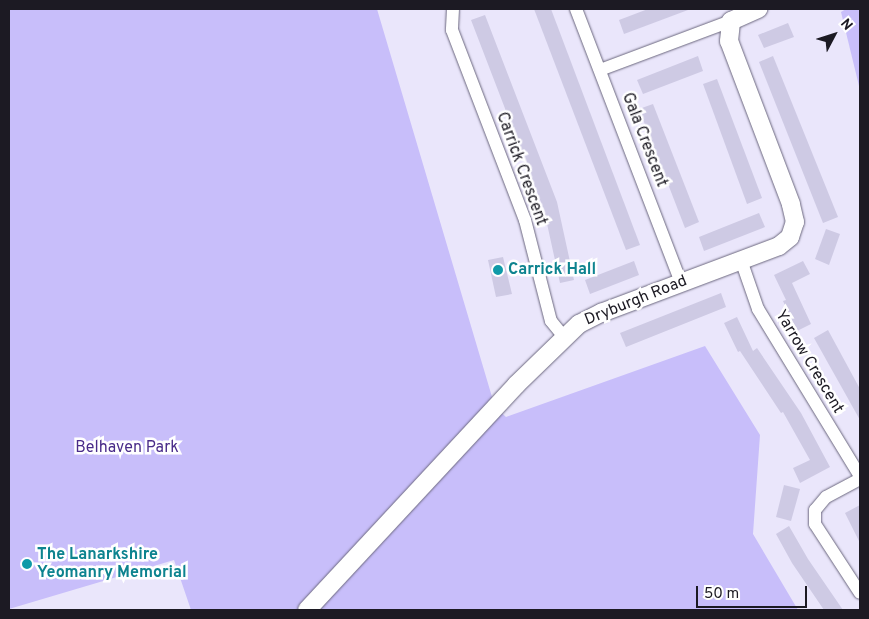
<!DOCTYPE html>
<html>
<head>
<meta charset="utf-8">
<style>
  body { margin:0 }
  #map { position:relative; width:869px; height:619px; overflow:hidden; background:#eae6fb; font-family:Overpass,sans-serif }
  div>[style] { position:absolute }
  .green>* { inset:0; background:#c8befa }
  .building>* { inset:0; background:#cecae4 }
  .roads { filter:drop-shadow(0 0 1px #6b677e) drop-shadow(0 0 1px #6b677e) }
  .street>* { height:12px; margin:-6px; padding:0 6px; transform-origin:6px; border-radius:6px; background:#fff }
  .secondary>* { height:18px; margin:-9px; padding:0 9px; transform-origin:9px; border-radius:9px; background:#fff }
  .dots>* { width:14px; height:14px; translate:-50% -50%; box-sizing:border-box; border:2px solid #fff; border-radius:50% }
  span { translate:-50% -50%; white-space:nowrap; text-align:center; line-height:1.15; -webkit-text-stroke:5px #fff; paint-order:stroke }
  .street-label { font-size:16px; color:#1c1a23 }
  .culture-label { font-size:16px; color:#0d838f; font-weight:700 }
  .left { translate:0 -50%; text-align:left }
  .park-label { font-size:16px; color:#492b89 }
  .frame { position:absolute; inset:0; border:10px solid #1c1a23; pointer-events:none }
  .north { position:absolute; left:809px; top:10px; width:50px; height:50px; -webkit-text-stroke:4px #fff; paint-order:stroke; rotate:50deg; font-size:14px; font-weight:700; line-height:20px; text-align:center; color:#1c1a23 }
  .north::after { content:''; display:block; margin:auto; width:18px; height:22px; background:#1c1a23; clip-path:polygon(50% 0,100% 100%,50% 72%,0 100%) }
  .scale { position:absolute; left:696px; top:586px; width:111px; height:22px; box-sizing:border-box; border:2px solid #1c1a23; border-top:0; padding-left:6px; font-size:15px; line-height:18px; white-space:nowrap; color:#1c1a23; -webkit-text-stroke:4px #fff; paint-order:stroke }
</style>
</head>
<body>
<div id="map">
  <div class="green">
    <div style="clip-path:polygon(9px 9px,377px 9px,495px 407px,506px 417px,705px 346px,760px 435px,753px 534px,798px 610px,191px 610px,174px 560px,9px 609px)"></div>
    <div style="clip-path:polygon(846px 9px,860px 9px,860px 90px,841px 12px)"></div>
  </div>
  <div class="building">
    <div style="clip-path:polygon(534px 9px,551px 9px,640px 245px,626px 250px)"></div>
    <div style="clip-path:polygon(648px 9px,688px 9px,688px 10px,624px 34px,619px 20px)"></div>
    <div style="clip-path:polygon(485px 15px,557px 202px,574px 280px,560px 283px,544px 210px,471px 20px)"></div>
    <div style="clip-path:polygon(788px 23px,794px 37px,764px 48px,758px 35px)"></div>
    <div style="clip-path:polygon(698px 56px,703px 71px,643px 94px,637px 80px)"></div>
    <div style="clip-path:polygon(773px 56px,838px 217px,823px 223px,759px 62px)"></div>
    <div style="clip-path:polygon(717px 79px,762px 198px,747px 204px,703px 84px)"></div>
    <div style="clip-path:polygon(653px 104px,699px 222px,685px 228px,639px 109px)"></div>
    <div style="clip-path:polygon(759px 213px,765px 227px,704px 251px,699px 237px)"></div>
    <div style="clip-path:polygon(826px 229px,840px 234px,829px 265px,815px 259px)"></div>
    <div style="clip-path:polygon(503px 257px,512px 294px,496px 297px,488px 260px)"></div>
    <div style="clip-path:polygon(634px 261px,639px 275px,590px 294px,585px 280px)"></div>
    <div style="clip-path:polygon(803px 261px,810px 274px,792px 283px,811px 324px,797px 331px,783px 301px,786px 300px,774px 275px)"></div>
    <div style="clip-path:polygon(721px 293px,726px 307px,626px 347px,620px 333px)"></div>
    <div style="clip-path:polygon(737px 317px,753px 351px,757px 348px,801px 413px,830px 467px,800px 483px,793px 468px,810px 460px,783px 412px,781px 413px,740px 351px,738px 352px,724px 323px)"></div>
    <div style="clip-path:polygon(828px 330px,860px 389px,860px 420px,814px 338px)"></div>
    <div style="clip-path:polygon(784px 485px,800px 489px,791px 521px,776px 517px)"></div>
    <div style="clip-path:polygon(860px 505px,860px 543px,845px 513px)"></div>
    <div style="clip-path:polygon(789px 526px,808px 559px,843px 610px,824px 610px,792px 563px,776px 534px)"></div>
  </div>
  <div class="roads">
    <div class="street">
      <div style="left:453px;top:9px;width:21px;rotate:93deg"></div>
      <div style="left:452px;top:30px;width:204px;rotate:69deg"></div>
      <div style="left:525px;top:220px;width:104px;rotate:75.6deg"></div>
      <div style="left:551px;top:321px;width:22px;rotate:51deg"></div>
      <div style="left:576px;top:9px;width:292px;rotate:69deg"></div>
      <div style="left:600px;top:70px;width:140px;rotate:-20.5deg"></div>
      <div style="left:741px;top:260px;width:52px;rotate:70.9deg"></div>
      <div style="left:758px;top:309px;width:196px;rotate:58.6deg"></div>
      <div style="left:860px;top:479px;width:38px;rotate:152deg"></div>
      <div style="left:826px;top:497px;width:17px;rotate:130deg"></div>
      <div style="left:815px;top:510px;width:14px;rotate:90deg"></div>
      <div style="left:815px;top:524px;width:82px;rotate:56.9deg"></div>
    </div>
    <div class="secondary">
      <div style="left:307px;top:610px;width:307px;rotate:-47.1deg"></div>
      <div style="left:516px;top:385px;width:88px;rotate:-44.1deg"></div>
      <div style="left:579px;top:324px;width:25px;rotate:-27deg"></div>
      <div style="left:601px;top:313px;width:190px;rotate:-20.6deg"></div>
      <div style="left:779px;top:246px;width:14px;rotate:-39deg"></div>
      <div style="left:790px;top:237px;width:16px;rotate:-72deg"></div>
      <div style="left:795px;top:222px;width:18px;rotate:-103deg"></div>
      <div style="left:791px;top:204px;width:174px;rotate:-110.8deg"></div>
      <div style="left:729px;top:41px;width:20px;rotate:-84deg"></div>
      <div style="left:731px;top:21px;width:30px;rotate:-24deg"></div>
    </div>
  </div>
  <div class="dots">
    <div style="left:498px;top:270px;background:#0f9aa8"></div>
    <div style="left:27px;top:564px;background:#0f9aa8"></div>
  </div>
  <div class="street-label">
    <span style="left:644px;top:140px;rotate:69deg">Gala Crescent</span>
    <span style="left:521px;top:169px;rotate:70deg">Carrick Crescent</span>
    <span style="left:636px;top:301px;rotate:-22deg">Dryburgh Road</span>
    <span style="left:809px;top:362px;rotate:59deg">Yarrow Crescent</span>
  </div>
  <div class="culture-label">
    <span class="left" style="left:508px;top:270px">Carrick Hall</span>
    <span class="left" style="left:37px;top:564px">The Lanarkshire<br>Yeomanry Memorial</span>
  </div>
  <div class="park-label">
    <span style="left:127px;top:448px">Belhaven Park</span>
  </div>
  <div class="frame"></div>
  <div class="north">N</div>
  <div class="scale">50 m</div>
</div>
</body>
</html>
